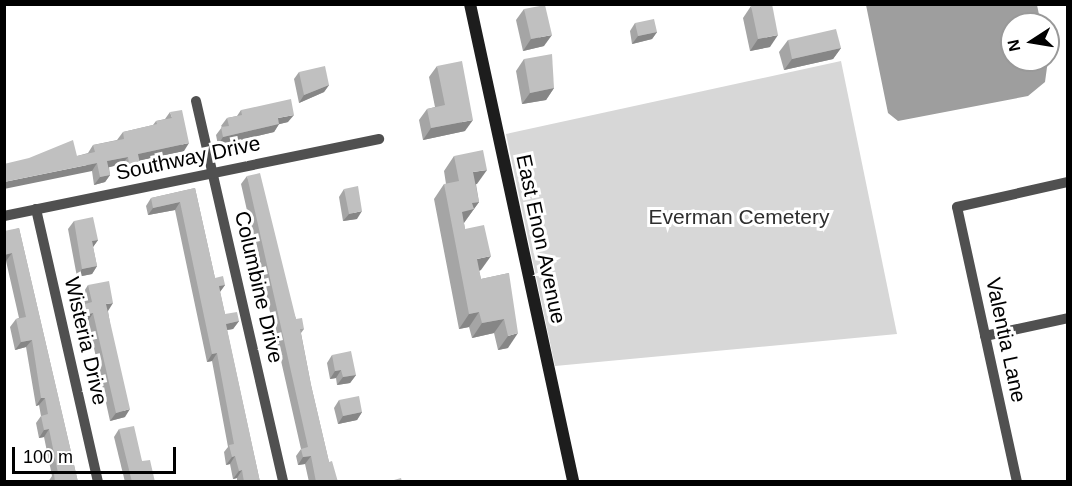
<!DOCTYPE html>
<html>
<head>
<meta charset="utf-8">
<style>
  body { margin:0 }
  #map { position:relative; width:1072px; height:486px; overflow:hidden; background:#fff; font-family:Helvetica,sans-serif }
  div>[style] { position:absolute }
  .green>* { inset:0; background:#d7d7d7 }
  .water>* { inset:0; background:#9e9e9e }
  .street>* { height:10px; margin:-5px; padding:0 5px; transform-origin:5px; border-radius:5px; background:#505050 }
  .secondary>* { height:12px; margin:-6px; padding:0 6px; transform-origin:6px; border-radius:6px; background:#1d1d1d }
  .wall>* { inset:0; background:#a5a5a5 }
  .shaded-wall>* { inset:0; background:#868686 }
  .building>* { inset:0; background:#c0c0c0 }
  span { translate:-50% -50%; white-space:nowrap; text-align:center; line-height:1.15; -webkit-text-stroke:6px #fff; paint-order:stroke }
  .street-label { font-size:21px; color:#000 }
  .park-label { font-size:21px; color:#2e2e2e }
  .frame { position:absolute; inset:0; border:6px solid #000; pointer-events:none }
  .north { position:absolute; left:1000px; top:12px; width:60px; height:60px; box-sizing:border-box; background:#fff; border:2px solid #999; border-radius:50%; rotate:258deg; font-size:16px; font-weight:700; line-height:24px; text-align:center; color:#000 }
  .north::after { content:''; display:block; margin:auto; width:21px; height:27px; background:#000; clip-path:polygon(50% 0,100% 100%,50% 72%,0 100%) }
  .scale { position:absolute; left:12px; top:447px; width:164px; height:27px; box-sizing:border-box; border:3px solid #000; border-top:0; padding-left:8px; font-size:18px; line-height:21px; white-space:nowrap; color:#000; -webkit-text-stroke:4px #fff; paint-order:stroke }
</style>
</head>
<body>
<div id="map">
  <div class="green">
    <div style="clip-path:polygon(841px 61px,897px 334px,555px 366px,506px 134px)"></div>
  </div>
  <div class="water">
    <div style="clip-path:polygon(866px 5px,1037px 5px,1041px 24px,1012px 24px,1012px 60px,1048px 60px,1045px 82px,1028px 96px,898px 121px,888px 113px)"></div>
  </div>
  <div class="street">
    <div style="left:196px;top:101px;width:391px;rotate:77.1deg"></div>
    <div style="left:36px;top:209px;width:280px;rotate:77.2deg"></div>
    <div style="left:4px;top:216px;width:383px;rotate:-11.6deg"></div>
    <div style="left:985px;top:336px;width:85px;rotate:-12.2deg"></div>
    <div style="left:1017px;top:482px;width:281px;rotate:-102.3deg"></div>
    <div style="left:957px;top:207px;width:114px;rotate:-12.7deg"></div>
  </div>
  <div class="secondary">
    <div style="left:470px;top:4px;width:489px;rotate:77.8deg"></div>
  </div>
  <div class="wall">
    <div style="clip-path:polygon(751px 6px,770px 47px,750px 51px,743px 18px)"></div>
    <div style="clip-path:polygon(524px 9px,544px 46px,523px 51px,516px 20px)"></div>
    <div style="clip-path:polygon(635px 23px,657px 32px,652px 39px,632px 44px,630px 31px)"></div>
    <div style="clip-path:polygon(788px 40px,841px 48px,833px 59px,784px 70px,779px 52px)"></div>
    <div style="clip-path:polygon(524px 59px,554px 88px,546px 100px,522px 104px,516px 71px)"></div>
    <div style="clip-path:polygon(437px 66px,465px 131px,423px 140px,419px 120px,427px 109px,435px 107px,429px 77px)"></div>
    <div style="clip-path:polygon(299px 72px,329px 85px,324px 92px,299px 103px,294px 79px)"></div>
    <div style="clip-path:polygon(241px 110px,288px 122px,279px 124px,274px 132px,218px 145px,216px 135px,222px 127px,221px 126px,227px 118px,237px 116px)"></div>
    <div style="clip-path:polygon(170px 112px,184px 151px,140px 160px,141px 168px,136px 176px,125px 178px,122px 164px,109px 167px,110px 175px,105px 182px,94px 185px,92px 171px,77px 156px,88px 153px,93px 145px,117px 140px,123px 132px,153px 125px,156px 121px,165px 119px)"></div>
    <div style="clip-path:polygon(454px 156px,477px 184px,476px 184px,479px 202px,464px 223px,465px 229px,481px 270px,479px 271px,481px 279px,509px 273px,508px 348px,498px 350px,494px 333px,472px 338px,469px 327px,459px 329px,434px 199px,444px 184px,446px 184px,444px 171px)"></div>
    <div style="clip-path:polygon(247px 176px,296px 319px,304px 329px,301px 333px,311px 385px,329px 462px,338px 482px,309px 482px,305px 464px,298px 465px,296px 456px,301px 449px,241px 184px)"></div>
    <div style="clip-path:polygon(195px 188px,215px 278px,225px 285px,220px 292px,225px 314px,239px 321px,233px 329px,227px 330px,260px 482px,237px 482px,237px 478px,233px 479px,230px 464px,226px 465px,224px 452px,228px 447px,212px 361px,207px 362px,175px 210px,148px 215px,146px 206px,151px 198px)"></div>
    <div style="clip-path:polygon(344px 189px,357px 219px,343px 221px,339px 197px)"></div>
    <div style="clip-path:polygon(74px 221px,98px 240px,93px 247px,97px 266px,92px 274px,77px 277px,68px 229px)"></div>
    <div style="clip-path:polygon(19px 228px,78px 482px,48px 482px,52px 476px,44px 437px,39px 438px,36px 423px,41px 416px,39px 405px,36px 406px,26px 347px,15px 350px,10px 327px,16px 319px,19px 318px,6px 261px,4px 261px,4px 233px)"></div>
    <div style="clip-path:polygon(88px 285px,108px 311px,125px 417px,110px 421px,88px 321px,75px 324px,72px 313px,78px 306px,85px 304px,83px 293px)"></div>
    <div style="clip-path:polygon(332px 355px,356px 375px,350px 383px,337px 385px,336px 378px,330px 379px,327px 363px)"></div>
    <div style="clip-path:polygon(339px 400px,362px 412px,357px 420px,338px 424px,334px 408px)"></div>
    <div style="clip-path:polygon(119px 429px,142px 461px,155px 482px,125px 482px,114px 437px)"></div>
  </div>
  <div class="shaded-wall">
    <div style="clip-path:polygon(657px 32px,652px 39px,632px 44px,638px 36px)"></div>
    <div style="clip-path:polygon(552px 35px,544px 46px,523px 51px,531px 39px)"></div>
    <div style="clip-path:polygon(778px 35px,770px 47px,750px 51px,758px 39px)"></div>
    <div style="clip-path:polygon(841px 48px,833px 59px,784px 70px,792px 59px)"></div>
    <div style="clip-path:polygon(329px 85px,324px 92px,299px 103px,304px 95px)"></div>
    <div style="clip-path:polygon(554px 88px,546px 100px,522px 104px,530px 93px)"></div>
    <div style="clip-path:polygon(294px 115px,288px 122px,272px 126px,278px 118px)"></div>
    <div style="clip-path:polygon(473px 120px,465px 131px,423px 140px,431px 128px)"></div>
    <div style="clip-path:polygon(279px 124px,274px 132px,218px 145px,223px 137px)"></div>
    <div style="clip-path:polygon(189px 143px,184px 151px,133px 162px,138px 154px)"></div>
    <div style="clip-path:polygon(128px 157px,122px 164px,102px 169px,107px 161px)"></div>
    <div style="clip-path:polygon(97px 163px,92px 171px,4px 189px,4px 182px)"></div>
    <div style="clip-path:polygon(141px 168px,136px 176px,125px 178px,130px 170px)"></div>
    <div style="clip-path:polygon(487px 170px,477px 184px,463px 187px,473px 172px)"></div>
    <div style="clip-path:polygon(110px 175px,105px 182px,94px 185px,100px 177px)"></div>
    <div style="clip-path:polygon(180px 202px,175px 210px,148px 215px,153px 208px)"></div>
    <div style="clip-path:polygon(479px 202px,463px 224px,462px 212px,472px 203px)"></div>
    <div style="clip-path:polygon(362px 211px,357px 219px,343px 221px,349px 214px)"></div>
    <div style="clip-path:polygon(98px 240px,93px 247px,92px 241px)"></div>
    <div style="clip-path:polygon(12px 253px,6px 261px,4px 261px,4px 255px)"></div>
    <div style="clip-path:polygon(491px 256px,481px 270px,466px 273px,477px 259px)"></div>
    <div style="clip-path:polygon(97px 266px,92px 274px,77px 277px,82px 269px)"></div>
    <div style="clip-path:polygon(225px 285px,219px 293px,219px 286px)"></div>
    <div style="clip-path:polygon(113px 303px,108px 311px,101px 312px,106px 304px)"></div>
    <div style="clip-path:polygon(479px 312px,469px 327px,459px 329px,469px 314px)"></div>
    <div style="clip-path:polygon(93px 313px,88px 321px,75px 324px,80px 316px)"></div>
    <div style="clip-path:polygon(504px 319px,494px 333px,472px 338px,482px 323px)"></div>
    <div style="clip-path:polygon(239px 321px,233px 329px,220px 331px,226px 324px)"></div>
    <div style="clip-path:polygon(518px 333px,508px 348px,498px 350px,508px 336px)"></div>
    <div style="clip-path:polygon(32px 340px,26px 347px,15px 350px,21px 342px)"></div>
    <div style="clip-path:polygon(217px 353px,212px 361px,207px 362px,212px 354px)"></div>
    <div style="clip-path:polygon(341px 370px,336px 378px,330px 379px,335px 371px)"></div>
    <div style="clip-path:polygon(356px 375px,350px 383px,337px 385px,343px 377px)"></div>
    <div style="clip-path:polygon(41px 398px,45px 398px,39px 405px,36px 406px)"></div>
    <div style="clip-path:polygon(130px 409px,125px 417px,110px 421px,116px 413px)"></div>
    <div style="clip-path:polygon(362px 412px,357px 420px,338px 424px,343px 416px)"></div>
    <div style="clip-path:polygon(49px 429px,44px 437px,39px 438px,44px 430px)"></div>
    <div style="clip-path:polygon(235px 456px,230px 464px,226px 465px,232px 457px)"></div>
    <div style="clip-path:polygon(311px 456px,305px 464px,298px 465px,303px 457px)"></div>
    <div style="clip-path:polygon(242px 470px,237px 478px,233px 479px,239px 471px)"></div>
  </div>
  <div class="building">
    <div style="clip-path:polygon(761px 4px,772px 4px,778px 35px,758px 39px,751px 6px)"></div>
    <div style="clip-path:polygon(545px 5px,552px 35px,531px 39px,524px 9px)"></div>
    <div style="clip-path:polygon(654px 19px,657px 32px,638px 36px,635px 23px)"></div>
    <div style="clip-path:polygon(836px 29px,841px 48px,792px 59px,788px 40px)"></div>
    <div style="clip-path:polygon(552px 54px,554px 88px,530px 93px,524px 59px)"></div>
    <div style="clip-path:polygon(462px 61px,473px 120px,431px 128px,427px 109px,445px 105px,437px 66px)"></div>
    <div style="clip-path:polygon(325px 66px,329px 85px,304px 95px,299px 72px)"></div>
    <div style="clip-path:polygon(291px 99px,294px 115px,278px 118px,279px 124px,223px 137px,221px 127px,229px 126px,227px 118px,242px 115px,241px 110px)"></div>
    <div style="clip-path:polygon(182px 110px,189px 143px,138px 154px,141px 168px,130px 170px,128px 157px,107px 161px,110px 175px,100px 177px,97px 163px,4px 182px,4px 164px,29px 158px,73px 140px,77px 156px,95px 152px,93px 145px,124px 139px,123px 132px,157px 124px,156px 121px,172px 118px,170px 112px)"></div>
    <div style="clip-path:polygon(483px 150px,487px 170px,473px 172px,479px 202px,472px 203px,474px 209px,462px 212px,465px 229px,484px 225px,491px 256px,477px 259px,481px 279px,509px 273px,518px 333px,508px 336px,504px 319px,482px 323px,479px 312px,469px 314px,444px 184px,459px 181px,454px 156px)"></div>
    <div style="clip-path:polygon(260px 173px,296px 319px,302px 318px,304px 329px,300px 329px,311px 385px,329px 462px,332px 461px,338px 482px,316px 482px,311px 456px,303px 457px,301px 449px,308px 447px,247px 176px)"></div>
    <div style="clip-path:polygon(358px 186px,362px 211px,349px 214px,344px 189px)"></div>
    <div style="clip-path:polygon(195px 188px,215px 278px,223px 276px,225px 285px,219px 286px,225px 314px,237px 312px,239px 321px,226px 324px,260px 482px,244px 482px,242px 470px,239px 471px,235px 456px,232px 457px,229px 445px,234px 444px,217px 353px,212px 354px,180px 202px,153px 208px,151px 198px)"></div>
    <div style="clip-path:polygon(93px 217px,98px 240px,92px 241px,97px 266px,82px 269px,74px 221px)"></div>
    <div style="clip-path:polygon(19px 228px,78px 482px,55px 482px,54px 474px,58px 473px,49px 429px,44px 430px,41px 416px,48px 414px,45px 398px,41px 398px,32px 340px,21px 342px,16px 319px,26px 317px,12px 253px,4px 255px,4px 239px,6px 239px,4px 231px)"></div>
    <div style="clip-path:polygon(109px 281px,113px 303px,106px 304px,130px 409px,116px 413px,93px 313px,80px 316px,78px 306px,92px 302px,88px 285px)"></div>
    <div style="clip-path:polygon(351px 351px,356px 375px,343px 377px,341px 370px,335px 371px,332px 355px)"></div>
    <div style="clip-path:polygon(359px 396px,362px 412px,343px 416px,339px 400px)"></div>
    <div style="clip-path:polygon(134px 426px,142px 461px,150px 460px,155px 482px,132px 482px,119px 429px)"></div>
    <div style="clip-path:polygon(401px 478px,402px 482px,387px 482px)"></div>
  </div>
  <div class="street-label">
    <span style="left:188px;top:158px;rotate:-12deg">Southway Drive</span>
    <span style="left:541px;top:239px;rotate:78deg">East Enon Avenue</span>
    <span style="left:259px;top:287px;rotate:77deg">Columbine Drive</span>
    <span style="left:1006px;top:340px;rotate:78deg">Valentia Lane</span>
    <span style="left:86px;top:341px;rotate:77deg">Wisteria Drive</span>
  </div>
  <div class="park-label">
    <span style="left:739px;top:217px">Everman Cemetery</span>
  </div>
  <div class="frame"></div>
  <div class="north">N</div>
  <div class="scale">100 m</div>
</div>
</body>
</html>
